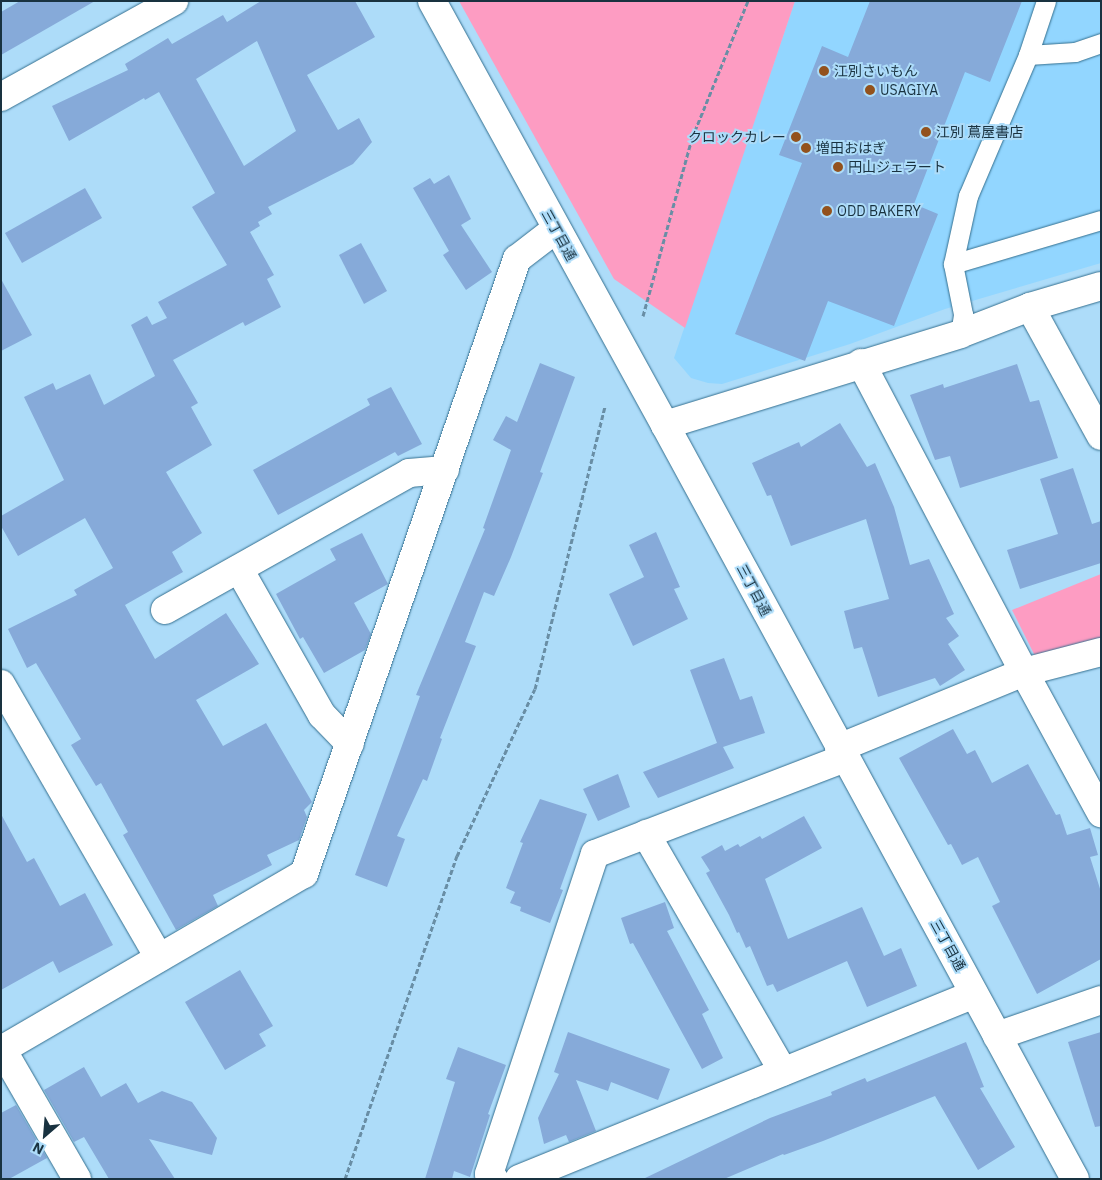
<!DOCTYPE html>
<html>
<head>
<meta charset="utf-8">
<style>
  body { margin:0 }
  #map { position:relative; width:1102px; height:1180px; overflow:hidden; background:#addcf9; font-family:"IBM Plex Sans","Noto Sans JP",sans-serif }
  div>[style] { position:absolute }
  .built>* { inset:0; background:#92d6ff }
  .green>* { inset:0; background:#fd9cc2 }
  .building>* { inset:0; background:#86aad9 }
  .path>* { height:3px; margin-top:-1.5px; transform-origin:0; background:repeating-linear-gradient(90deg,#698ea5 0 5px,transparent 0 7.5px) }
  .roads { filter:drop-shadow(0 0 1px #346f8f) drop-shadow(0 0 1px #346f8f) }
  .service>* { height:19px; margin:-9.5px; padding:0 9.5px; transform-origin:9.5px; border-radius:9.5px; background:#fff }
  .minor>* { height:28px; margin:-14px; padding:0 14px; transform-origin:14px; border-radius:14px; background:#fff }
  .tertiary>* { height:28px; margin:-14px; padding:0 14px; transform-origin:14px; border-radius:14px; background:#fff }
  .dots>* { width:14px; height:14px; translate:-50% -50%; box-sizing:border-box; border:2px solid #addcf9; border-radius:50% }
  span { translate:-50% -50%; white-space:nowrap; text-align:center; line-height:1.15; -webkit-text-stroke:4px #addcf9; paint-order:stroke }
  .poi-label { font-size:14px; color:#193240 }
  .left { translate:0 -50%; text-align:left }
  .right { translate:-100% -50%; text-align:right }
  .street-label { font-size:14px; color:#193240 }
  .frame { position:absolute; inset:0; border:2px solid #193240; pointer-events:none }
  .north { position:absolute; left:20px; top:1110px; width:50px; height:50px; -webkit-text-stroke:4px #addcf9; paint-order:stroke; rotate:207deg; font-size:14px; font-weight:700; line-height:20px; text-align:center; color:#193240 }
  .north::after { content:''; display:block; margin:auto; width:18px; height:22px; background:#193240; clip-path:polygon(50% 0,100% 100%,50% 72%,0 100%) }
</style>
</head>
<body>
<div id="map">
  <div class="built">
    <div style="clip-path:polygon(795px 1px,1101px 1px,1101px 263px,945px 309px,850px 344px,722px 384px,708px 383px,691px 378px,674px 358px)"></div>
  </div>
  <div class="green">
    <div style="clip-path:polygon(459px 1px,795px 1px,685px 328px,614px 279px)"></div>
    <div style="clip-path:polygon(1101px 574px,1101px 640px,1036px 658px,1012px 610px)"></div>
  </div>
  <div class="building">
    <div style="clip-path:polygon(20px 1px,95px 1px,1px 55px,1px 12px)"></div>
    <div style="clip-path:polygon(evenodd,261px 1px,355px 1px,375px 37px,307px 75px,338px 130px,359px 118px,372px 142px,353px 164px,268px 207px,272px 214px,258px 222px,260px 226px,250px 232px,274px 275px,267px 279px,281px 307px,245px 326px,243px 322px,173px 360px,198px 403px,191px 407px,212px 445px,166px 472px,202px 533px,172px 552px,183px 572px,125px 605px,155px 659px,226px 613px,259px 664px,196px 700px,223px 746px,266px 723px,312px 802px,304px 810px,307px 817px,299px 840px,267px 855px,272px 865px,213px 895px,218px 906px,176px 930px,123px 835px,128px 832px,101px 783px,96px 786px,71px 745px,81px 739px,36px 663px,27px 668px,8px 629px,77px 595px,74px 590px,113px 568px,85px 518px,18px 556px,1px 526px,1px 516px,64px 480px,24px 397px,53px 383px,56px 390px,90px 374px,104px 405px,155px 376px,131px 325px,147px 316px,152px 325px,167px 318px,158px 302px,227px 265px,192px 207px,215px 193px,159px 92px,145px 100px,144px 98px,69px 141px,52px 106px,128px 70px,125px 64px,168px 38px,172px 44px,223px 15px,227px 22px,261px 1px,257px 41px,296px 131px,244px 166px,196px 79px,257px 41px)"></div>
    <div style="clip-path:polygon(870px 1px,1022px 1px,990px 82px,965px 72px,914px 204px,938px 214px,894px 326px,828px 301px,805px 361px,735px 334px,802px 163px,779px 155px,822px 46px,848px 57px)"></div>
    <div style="clip-path:polygon(449px 175px,471px 219px,461px 225px,492px 272px,466px 290px,443px 255px,449px 251px,413px 188px,430px 178px,434px 184px)"></div>
    <div style="clip-path:polygon(85px 188px,102px 218px,22px 263px,5px 233px)"></div>
    <div style="clip-path:polygon(361px 243px,387px 291px,364px 304px,339px 255px)"></div>
    <div style="clip-path:polygon(1px 279px,32px 335px,1px 351px)"></div>
    <div style="clip-path:polygon(540px 363px,575px 377px,540px 472px,543px 473px,511px 557px,494px 596px,484px 592px,465px 642px,476px 646px,440px 738px,442px 739px,427px 781px,423px 779px,397px 836px,405px 839px,387px 887px,355px 875px,420px 696px,416px 695px,485px 529px,483px 528px,511px 450px,493px 440px,506px 416px,517px 422px)"></div>
    <div style="clip-path:polygon(1017px 364px,1030px 402px,1039px 400px,1058px 458px,960px 488px,950px 456px,935px 460px,910px 395px,943px 384px,944px 388px)"></div>
    <div style="clip-path:polygon(391px 387px,422px 444px,398px 456px,395px 452px,278px 515px,253px 470px,370px 405px,367px 399px)"></div>
    <div style="clip-path:polygon(840px 423px,867px 467px,875px 463px,894px 507px,910px 565px,929px 559px,954px 614px,946px 618px,959px 636px,948px 644px,965px 670px,940px 686px,935px 678px,878px 697px,862px 647px,854px 649px,844px 611px,889px 599px,866px 519px,791px 546px,771px 495px,767px 496px,752px 463px,799px 442px,801px 447px)"></div>
    <div style="clip-path:polygon(1073px 468px,1092px 524px,1101px 521px,1101px 563px,1020px 589px,1007px 550px,1058px 534px,1040px 479px)"></div>
    <div style="clip-path:polygon(656px 532px,680px 587px,674px 589px,688px 619px,633px 646px,609px 594px,644px 577px,629px 545px)"></div>
    <div style="clip-path:polygon(362px 533px,388px 584px,354px 603px,371px 634px,365px 650px,324px 673px,303px 637px,300px 639px,276px 594px,336px 560px,330px 549px)"></div>
    <div style="clip-path:polygon(724px 658px,740px 700px,752px 696px,765px 733px,723px 747px,734px 768px,658px 798px,643px 772px,717px 743px,690px 670px)"></div>
    <div style="clip-path:polygon(953px 729px,967px 754px,975px 750px,992px 783px,1028px 764px,1056px 815px,1060px 814px,1067px 835px,1090px 828px,1098px 855px,1090px 857px,1101px 892px,1101px 959px,1037px 994px,992px 906px,1000px 902px,978px 857px,962px 865px,951px 844px,948px 845px,899px 758px)"></div>
    <div style="clip-path:polygon(618px 774px,630px 807px,598px 821px,583px 789px)"></div>
    <div style="clip-path:polygon(540px 799px,587px 814px,560px 889px,563px 890px,550px 923px,520px 911px,521px 907px,510px 903px,515px 892px,506px 888px,523px 843px,520px 842px)"></div>
    <div style="clip-path:polygon(1px 814px,27px 862px,34px 858px,60px 906px,85px 893px,113px 945px,59px 973px,53px 961px,1px 990px)"></div>
    <div style="clip-path:polygon(804px 816px,822px 848px,765px 879px,788px 939px,862px 907px,884px 956px,901px 948px,917px 986px,867px 1007px,847px 961px,777px 992px,773px 984px,767px 986px,750px 946px,746px 948px,739px 932px,737px 933px,729px 915px,706px 873px,710px 871px,701px 857px,722px 845px,725px 851px,738px 844px,740px 847px,760px 836px,762px 839px)"></div>
    <div style="clip-path:polygon(665px 902px,674px 928px,667px 931px,709px 1010px,702px 1014px,723px 1058px,702px 1069px,633px 943px,630px 944px,621px 918px)"></div>
    <div style="clip-path:polygon(240px 970px,273px 1026px,259px 1034px,266px 1046px,225px 1070px,185px 1002px)"></div>
    <div style="clip-path:polygon(568px 1032px,670px 1069px,658px 1100px,611px 1082px,608px 1091px,576px 1080px,596px 1131px,569px 1142px,566px 1135px,544px 1144px,538px 1118px,559px 1074px,554px 1072px)"></div>
    <div style="clip-path:polygon(1101px 1032px,1101px 1126px,1095px 1127px,1068px 1042px)"></div>
    <div style="clip-path:polygon(966px 1042px,984px 1087px,980px 1088px,1015px 1147px,978px 1170px,935px 1096px,823px 1141px,784px 1155px,783px 1154px,724px 1179px,643px 1179px,770px 1118px,832px 1095px,831px 1092px,865px 1078px,867px 1082px)"></div>
    <div style="clip-path:polygon(458px 1047px,506px 1065px,488px 1114px,490px 1115px,470px 1177px,454px 1171px,452px 1179px,425px 1179px,455px 1082px,446px 1079px)"></div>
    <div style="clip-path:polygon(84px 1067px,101px 1097px,126px 1083px,138px 1103px,162px 1091px,192px 1102px,217px 1138px,212px 1155px,149px 1139px,175px 1179px,109px 1179px,84px 1137px,74px 1142px,44px 1090px)"></div>
    <div style="clip-path:polygon(16px 1105px,47px 1158px,9px 1179px,1px 1179px,1px 1113px)"></div>
  </div>
  <div class="path">
    <div style="left:643px;top:316px;width:185px;rotate:-74.6deg"></div>
    <div style="left:692px;top:138px;width:148px;rotate:-67.8deg"></div>
    <div style="left:345px;top:1179px;width:342px;rotate:-70.9deg"></div>
    <div style="left:457px;top:856px;width:184px;rotate:-65deg"></div>
    <div style="left:535px;top:689px;width:292px;rotate:-76.1deg"></div>
  </div>
  <div class="roads">
    <div class="service">
      <div style="left:1028px;top:55px;width:47px;rotate:-3.7deg"></div>
      <div style="left:1075px;top:52px;width:28px;rotate:-19deg"></div>
      <div style="left:953px;top:264px;width:154px;rotate:-16.6deg"></div>
      <div style="left:960px;top:334px;width:20px;rotate:-81deg"></div>
      <div style="left:963px;top:314px;width:51px;rotate:-101.3deg"></div>
      <div style="left:953px;top:264px;width:70px;rotate:-77.6deg"></div>
      <div style="left:968px;top:196px;width:153px;rotate:-66.9deg"></div>
      <div style="left:1028px;top:55px;width:57px;rotate:-71.6deg"></div>
    </div>
    <div class="minor">
      <div style="left:1px;top:97px;width:198px;rotate:-29deg"></div>
      <div style="left:1030px;top:307px;width:147px;rotate:61.2deg"></div>
      <div style="left:861px;top:363px;width:349px;rotate:62.2deg"></div>
      <div style="left:1024px;top:672px;width:161px;rotate:61.4deg"></div>
      <div style="left:665px;top:425px;width:309px;rotate:-17.1deg"></div>
      <div style="left:960px;top:334px;width:75px;rotate:-21.1deg"></div>
      <div style="left:1030px;top:307px;width:74px;rotate:-16.5deg"></div>
      <div style="left:239px;top:569px;width:168px;rotate:60.4deg"></div>
      <div style="left:322px;top:715px;width:40px;rotate:46deg"></div>
      <div style="left:165px;top:610px;width:280px;rotate:-29.3deg"></div>
      <div style="left:409px;top:473px;width:36px;rotate:-5deg"></div>
      <div style="left:1px;top:684px;width:316px;rotate:60deg"></div>
      <div style="left:839px;top:748px;width:200px;rotate:-22.3deg"></div>
      <div style="left:1024px;top:672px;width:80px;rotate:-14.6deg"></div>
      <div style="left:646px;top:834px;width:274px;rotate:60deg"></div>
      <div style="left:997px;top:1036px;width:110px;rotate:-19.1deg"></div>
      <div style="left:2px;top:1049px;width:150px;rotate:60deg"></div>
      <div style="left:1px;top:1050px;width:350px;rotate:-30.2deg"></div>
      <div style="left:304px;top:874px;width:651px;rotate:-70.9deg"></div>
      <div style="left:517px;top:259px;width:49px;rotate:-37.6deg"></div>
      <div style="left:494px;top:1179px;width:7px;rotate:-135deg"></div>
      <div style="left:489px;top:1174px;width:337px;rotate:-71.7deg"></div>
      <div style="left:595px;top:854px;width:268px;rotate:-21deg"></div>
      <div style="left:519px;top:1179px;width:491px;rotate:-22.1deg"></div>
    </div>
    <div class="tertiary">
      <div style="left:432px;top:1px;width:484px;rotate:61.2deg"></div>
      <div style="left:665px;top:425px;width:858px;rotate:61.46deg"></div>
    </div>
  </div>
  <div class="dots">
    <div style="left:824px;top:71px;background:#93521d"></div>
    <div style="left:870px;top:90px;background:#93521d"></div>
    <div style="left:926px;top:132px;background:#93521d"></div>
    <div style="left:796px;top:137px;background:#93521d"></div>
    <div style="left:806px;top:148px;background:#93521d"></div>
    <div style="left:838px;top:167px;background:#93521d"></div>
    <div style="left:827px;top:211px;background:#93521d"></div>
  </div>
  <div class="poi-label">
    <span class="left" style="left:834px;top:71px">江別さいもん</span>
    <span class="left" style="left:880px;top:90px">USAGIYA</span>
    <span class="left" style="left:936px;top:132px">江別 蔦屋書店</span>
    <span class="right" style="left:786px;top:137px">クロックカレー</span>
    <span class="left" style="left:816px;top:148px">増田おはぎ</span>
    <span class="left" style="left:848px;top:167px">円山ジェラート</span>
    <span class="left" style="left:837px;top:211px">ODD BAKERY</span>
  </div>
  <div class="street-label">
    <span style="left:559px;top:235px;rotate:61deg">三丁目通</span>
    <span style="left:754px;top:590px;rotate:62deg">三丁目通</span>
    <span style="left:948px;top:945px;rotate:61deg">三丁目通</span>
  </div>
  <div class="frame"></div>
  <div class="north">N</div>
</div>
</body>
</html>
